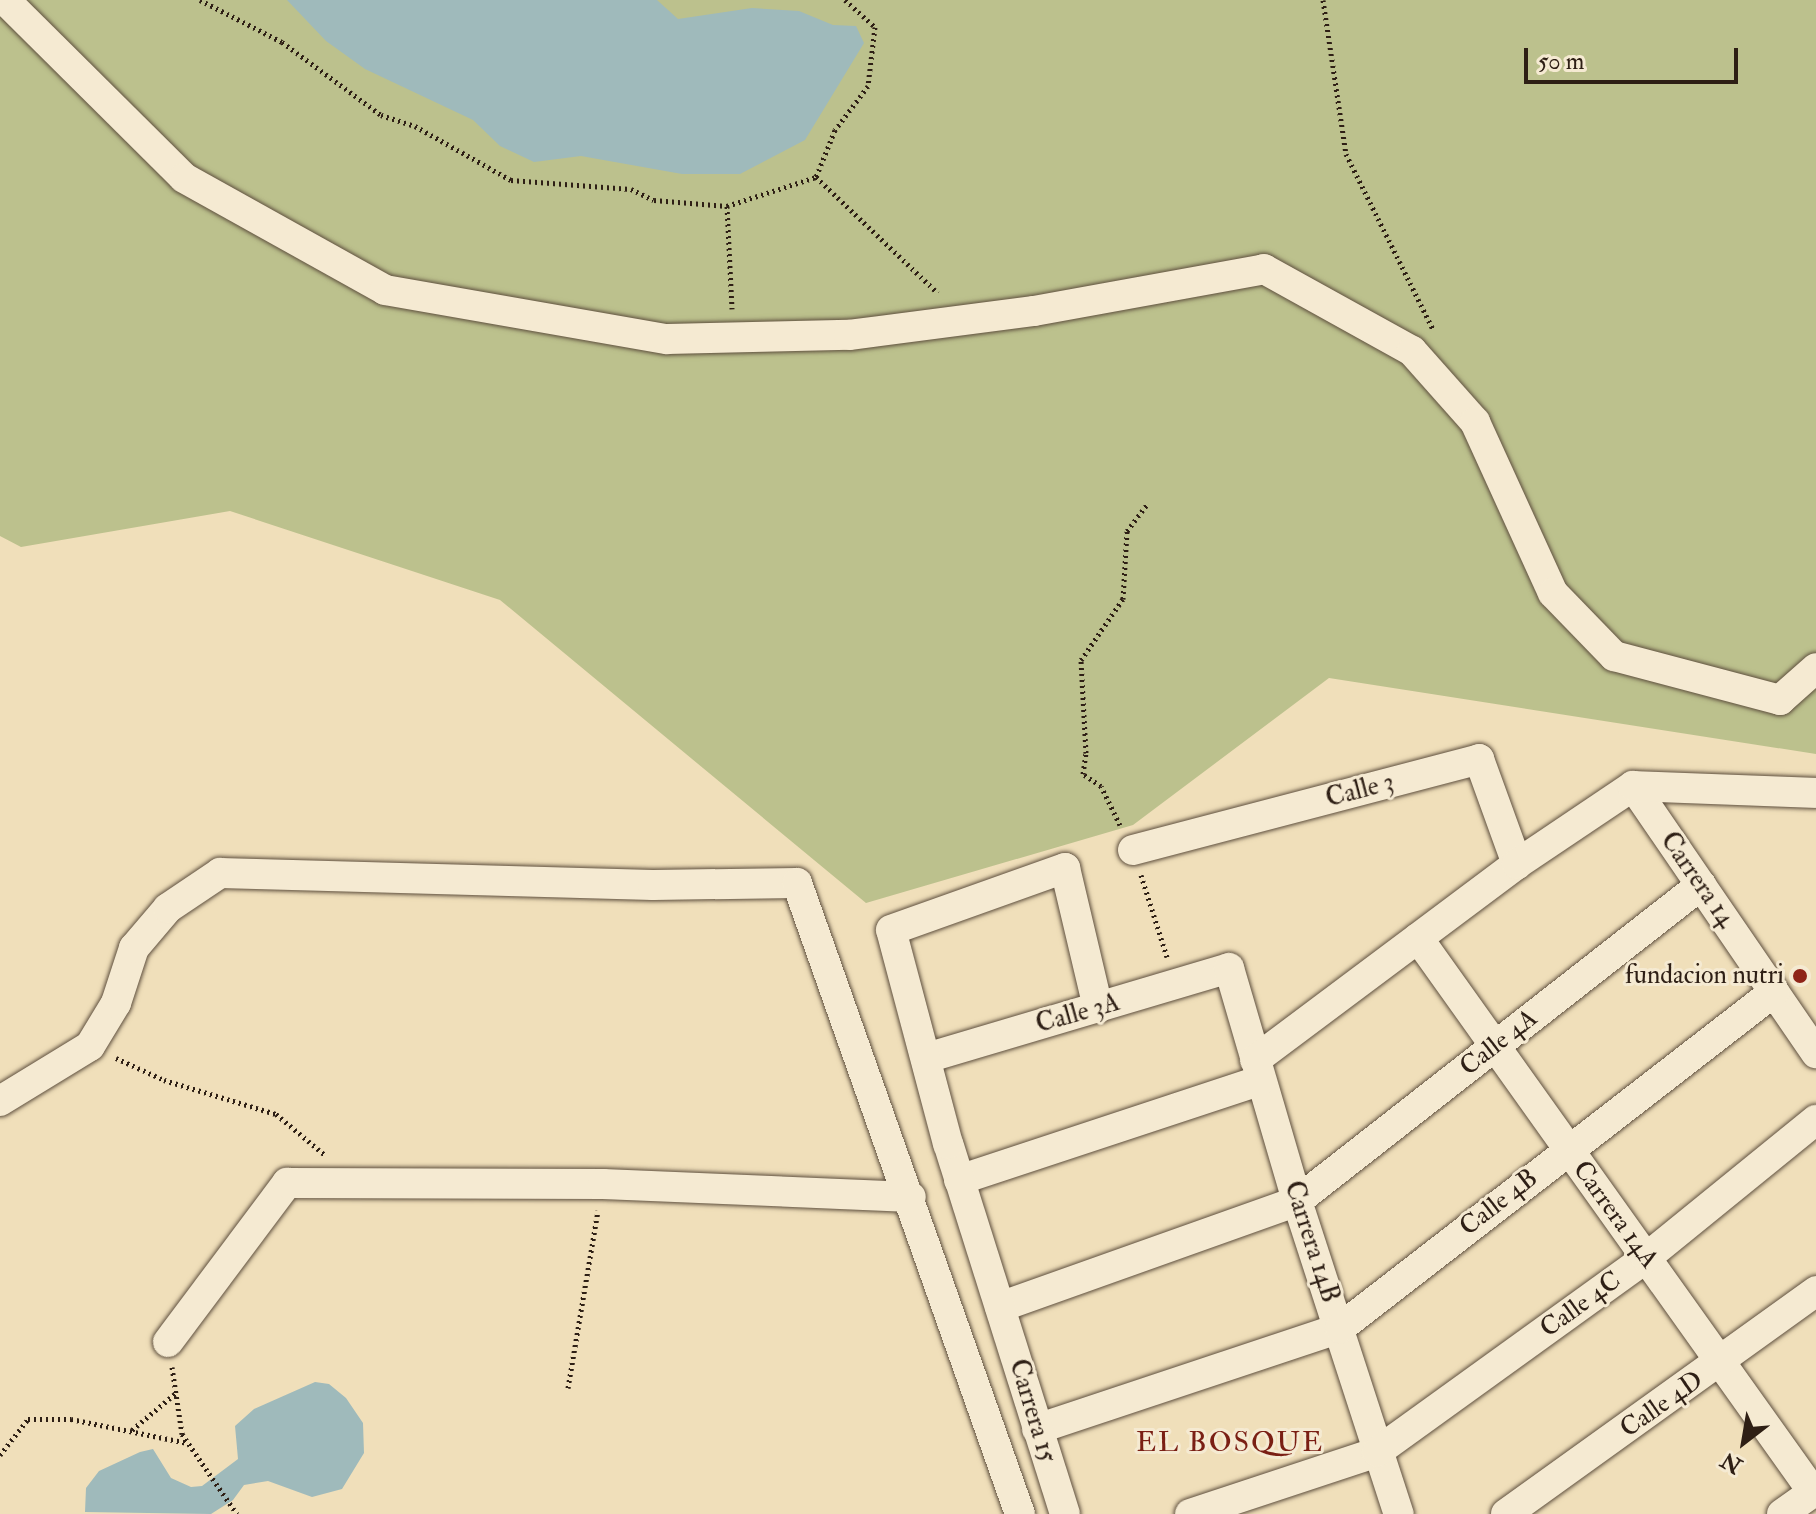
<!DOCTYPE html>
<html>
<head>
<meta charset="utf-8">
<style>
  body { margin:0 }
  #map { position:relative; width:1816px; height:1514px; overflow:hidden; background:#f0dfba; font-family:"IM FELL Double Pica",serif }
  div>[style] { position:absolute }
  .green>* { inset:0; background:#bcc18d }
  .water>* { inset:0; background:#9fbabb }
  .path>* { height:5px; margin-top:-2.5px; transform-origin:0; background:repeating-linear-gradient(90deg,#2e1f15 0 2px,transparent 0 6px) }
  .roads { filter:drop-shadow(0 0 2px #5e4f3e) drop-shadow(0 0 2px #5e4f3e) }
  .minor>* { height:30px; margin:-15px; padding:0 15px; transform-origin:15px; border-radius:15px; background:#f5ead2 }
  .dots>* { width:22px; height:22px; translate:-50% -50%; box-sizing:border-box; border:4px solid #f5ead2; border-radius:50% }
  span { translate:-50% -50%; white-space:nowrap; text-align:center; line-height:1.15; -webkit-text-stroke:6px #f5ead2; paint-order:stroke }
  .street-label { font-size:26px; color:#2e1f15 }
  .poi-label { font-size:26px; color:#2e1f15 }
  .right { translate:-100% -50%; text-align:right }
  .neighbourhood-label { font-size:28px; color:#7a1f14; letter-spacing:2px }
  .north { position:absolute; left:1704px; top:1402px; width:80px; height:80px; -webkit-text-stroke:6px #f5ead2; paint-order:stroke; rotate:211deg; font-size:22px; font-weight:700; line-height:32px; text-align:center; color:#2e1f15 }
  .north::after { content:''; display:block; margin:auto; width:28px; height:36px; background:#2e1f15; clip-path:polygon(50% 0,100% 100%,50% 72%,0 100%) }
  .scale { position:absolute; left:1524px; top:48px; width:214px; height:36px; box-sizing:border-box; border:4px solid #2e1f15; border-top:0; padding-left:10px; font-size:24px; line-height:28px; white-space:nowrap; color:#2e1f15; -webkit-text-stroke:6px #f5ead2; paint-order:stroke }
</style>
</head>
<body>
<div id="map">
  <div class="green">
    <div style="clip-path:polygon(0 0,1816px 0,1816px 754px,1329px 678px,1133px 825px,866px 903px,500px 600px,230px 511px,21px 547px,0 536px)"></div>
  </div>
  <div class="water">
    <div style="clip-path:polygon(287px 0,657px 0,678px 19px,752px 8px,799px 11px,833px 25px,856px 26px,864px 43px,805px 140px,740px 174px,682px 174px,581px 156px,534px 162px,500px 146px,473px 120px,365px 69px,326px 41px)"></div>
    <div style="clip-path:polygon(315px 1382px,329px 1384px,346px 1398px,363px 1423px,364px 1453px,342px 1489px,312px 1497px,268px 1481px,244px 1485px,233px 1500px,211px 1514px,85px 1512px,86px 1488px,99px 1471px,140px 1452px,153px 1449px,171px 1478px,191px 1487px,202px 1486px,238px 1459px,235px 1426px,254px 1409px)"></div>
  </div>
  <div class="path">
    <div style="left:200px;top:0;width:92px;rotate:27.1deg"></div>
    <div style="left:282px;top:42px;width:123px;rotate:36.4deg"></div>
    <div style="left:381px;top:115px;width:36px;rotate:18deg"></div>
    <div style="left:415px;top:126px;width:110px;rotate:29.4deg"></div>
    <div style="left:511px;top:180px;width:120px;rotate:4.3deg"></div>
    <div style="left:631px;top:189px;width:25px;rotate:26deg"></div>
    <div style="left:654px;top:200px;width:73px;rotate:4.7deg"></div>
    <div style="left:727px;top:206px;width:94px;rotate:-18deg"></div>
    <div style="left:845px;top:0;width:40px;rotate:42deg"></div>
    <div style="left:875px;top:27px;width:59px;rotate:96.8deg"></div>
    <div style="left:868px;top:86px;width:55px;rotate:126.9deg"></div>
    <div style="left:835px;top:130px;width:51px;rotate:112deg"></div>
    <div style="left:816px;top:177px;width:168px;rotate:43.6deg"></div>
    <div style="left:1323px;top:0;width:156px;rotate:81.5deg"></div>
    <div style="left:1346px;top:154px;width:195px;rotate:63.6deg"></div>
    <div style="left:727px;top:206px;width:103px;rotate:87.2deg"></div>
    <div style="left:1120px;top:825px;width:43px;rotate:-116deg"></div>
    <div style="left:1101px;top:786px;width:22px;rotate:-146deg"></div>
    <div style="left:1083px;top:774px;width:21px;rotate:-82deg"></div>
    <div style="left:1086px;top:753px;width:93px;rotate:-93.1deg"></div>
    <div style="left:1081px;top:660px;width:74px;rotate:-55.5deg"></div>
    <div style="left:1123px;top:599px;width:68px;rotate:-86.6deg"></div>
    <div style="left:1127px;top:531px;width:34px;rotate:-53deg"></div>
    <div style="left:1141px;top:875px;width:86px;rotate:72.4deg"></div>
    <div style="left:116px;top:1058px;width:53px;rotate:24.6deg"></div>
    <div style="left:164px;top:1080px;width:117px;rotate:16.9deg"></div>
    <div style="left:276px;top:1114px;width:64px;rotate:39.9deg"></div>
    <div style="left:172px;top:1367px;width:68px;rotate:81.5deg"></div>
    <div style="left:182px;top:1434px;width:97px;rotate:55.5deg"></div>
    <div style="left:568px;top:1388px;width:180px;rotate:-80.4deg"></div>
    <div style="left:132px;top:1430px;width:57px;rotate:-40.1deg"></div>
    <div style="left:0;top:1455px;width:46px;rotate:-52.1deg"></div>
    <div style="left:28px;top:1419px;width:43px"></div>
    <div style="left:71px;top:1419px;width:119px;rotate:11.6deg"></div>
  </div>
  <div class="roads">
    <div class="minor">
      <div style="left:5px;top:0;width:252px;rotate:44.8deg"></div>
      <div style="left:184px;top:178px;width:230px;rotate:29.1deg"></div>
      <div style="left:385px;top:290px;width:286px;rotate:9.9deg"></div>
      <div style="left:667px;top:339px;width:182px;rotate:-1.3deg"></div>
      <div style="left:849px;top:335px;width:187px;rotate:-7.4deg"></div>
      <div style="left:1034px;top:311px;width:234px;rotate:-10.3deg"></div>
      <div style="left:1264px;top:269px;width:169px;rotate:29deg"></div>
      <div style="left:1412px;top:351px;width:95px;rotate:48.4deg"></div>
      <div style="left:1475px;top:422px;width:188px;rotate:65.5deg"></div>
      <div style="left:1553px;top:593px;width:88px;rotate:45.9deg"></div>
      <div style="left:1614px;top:656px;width:172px;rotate:14.8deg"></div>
      <div style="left:1780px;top:700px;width:48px;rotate:-41.6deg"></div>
      <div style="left:1633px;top:786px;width:324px;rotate:55.6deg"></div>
      <div style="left:1133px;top:850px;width:358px;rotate:-14.7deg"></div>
      <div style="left:1479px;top:759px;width:112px;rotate:70.1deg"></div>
      <div style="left:1418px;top:938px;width:680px;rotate:54.51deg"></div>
      <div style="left:926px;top:1058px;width:316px;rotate:-16.5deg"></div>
      <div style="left:1229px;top:968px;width:243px;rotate:73.7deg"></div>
      <div style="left:1297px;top:1201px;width:329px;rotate:72deg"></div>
      <div style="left:1255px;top:1060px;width:327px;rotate:-36.8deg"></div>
      <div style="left:1517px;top:864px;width:140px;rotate:-33.9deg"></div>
      <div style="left:1633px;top:786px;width:183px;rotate:2.2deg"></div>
      <div style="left:0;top:1101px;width:105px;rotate:-31.4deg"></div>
      <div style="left:90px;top:1046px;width:50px;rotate:-58.8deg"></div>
      <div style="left:116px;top:1003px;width:58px;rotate:-71.9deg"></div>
      <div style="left:134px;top:948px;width:52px;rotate:-49.6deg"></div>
      <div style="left:168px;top:908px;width:63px;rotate:-33.9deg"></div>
      <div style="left:220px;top:873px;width:433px;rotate:1.6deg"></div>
      <div style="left:653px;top:885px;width:144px;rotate:-0.8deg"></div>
      <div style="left:797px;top:883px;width:669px;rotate:70.54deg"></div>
      <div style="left:959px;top:1180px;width:318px;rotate:-18.3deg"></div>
      <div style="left:1000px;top:1307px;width:315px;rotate:-19.6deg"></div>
      <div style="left:1297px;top:1201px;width:513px;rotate:-38.03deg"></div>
      <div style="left:168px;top:1342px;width:199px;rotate:-53.2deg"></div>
      <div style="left:287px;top:1183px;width:316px;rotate:0.2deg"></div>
      <div style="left:603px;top:1184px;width:308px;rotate:2.4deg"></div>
      <div style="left:1037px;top:1429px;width:319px;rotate:-18.4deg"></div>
      <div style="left:1340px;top:1328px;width:549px;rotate:-37.75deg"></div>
      <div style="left:1065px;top:1514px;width:388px;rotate:-107.5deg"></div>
      <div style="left:948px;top:1144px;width:221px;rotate:-104.9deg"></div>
      <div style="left:891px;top:930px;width:185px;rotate:-19.6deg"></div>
      <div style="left:1065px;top:868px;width:144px;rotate:76.7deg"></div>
      <div style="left:1190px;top:1514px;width:197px;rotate:-18.3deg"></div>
      <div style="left:1377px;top:1452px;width:332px;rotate:-35.8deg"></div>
      <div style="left:1646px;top:1258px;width:219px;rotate:-39.1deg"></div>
      <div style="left:1506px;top:1514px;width:382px;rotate:-35.7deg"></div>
      <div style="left:1782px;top:1514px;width:42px;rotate:-35.2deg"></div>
    </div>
  </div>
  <div class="dots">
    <div style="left:1800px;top:976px;background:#8f2418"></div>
  </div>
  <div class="street-label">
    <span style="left:1360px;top:791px;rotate:-15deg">Calle 3</span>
    <span style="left:1697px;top:880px;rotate:55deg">Carrera 14</span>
    <span style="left:1078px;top:1014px;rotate:-16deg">Calle 3A</span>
    <span style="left:1499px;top:1043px;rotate:-38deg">Calle 4A</span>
    <span style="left:1499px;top:1203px;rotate:-38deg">Calle 4B</span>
    <span style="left:1615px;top:1215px;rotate:54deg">Carrera 14A</span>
    <span style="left:1311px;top:1242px;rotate:72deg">Carrera 14B</span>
    <span style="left:1581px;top:1305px;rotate:-36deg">Calle 4C</span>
    <span style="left:1662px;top:1405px;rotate:-35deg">Calle 4D</span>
    <span style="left:1032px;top:1411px;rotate:73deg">Carrera 15</span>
  </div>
  <div class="poi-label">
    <span class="right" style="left:1784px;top:976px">fundacion nutri</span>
  </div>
  <div class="neighbourhood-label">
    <span style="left:1230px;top:1443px">EL BOSQUE</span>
  </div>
  <div class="north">N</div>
  <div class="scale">50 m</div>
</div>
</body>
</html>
